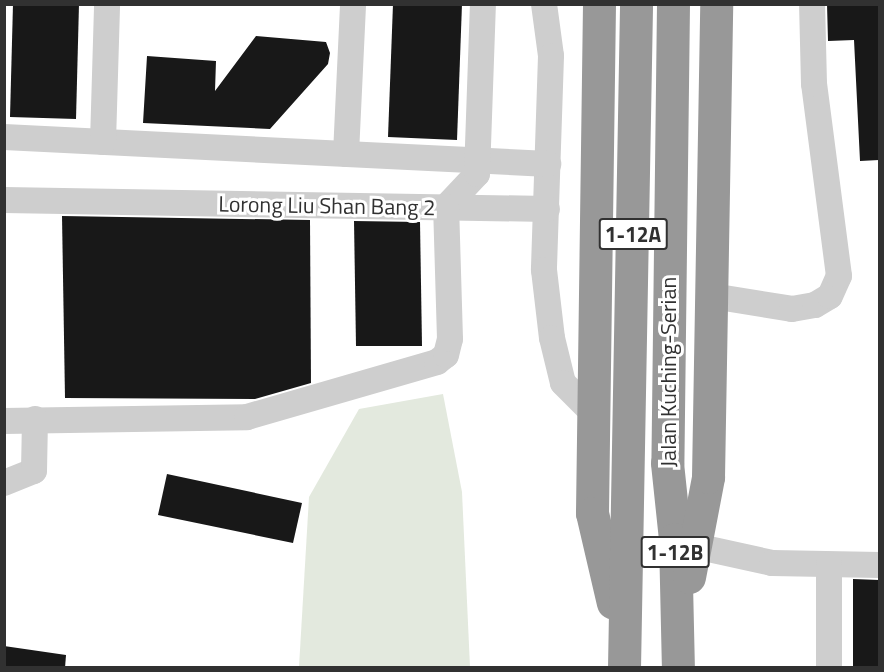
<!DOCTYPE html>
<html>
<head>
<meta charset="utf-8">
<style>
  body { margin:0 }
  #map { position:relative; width:884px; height:672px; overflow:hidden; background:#fff; font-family:"Titillium Web",sans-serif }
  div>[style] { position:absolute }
  .green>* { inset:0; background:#e3e9de }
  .building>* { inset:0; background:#181818 }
  .minor>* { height:26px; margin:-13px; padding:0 13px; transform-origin:13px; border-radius:13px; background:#cecece }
  .highway>* { height:33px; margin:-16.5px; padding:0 16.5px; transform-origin:16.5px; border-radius:16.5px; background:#989898 }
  span { translate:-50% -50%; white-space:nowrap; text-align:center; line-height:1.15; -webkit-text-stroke:6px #fff; paint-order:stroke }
  .shield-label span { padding:2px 4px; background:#fff; border:2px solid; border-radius:4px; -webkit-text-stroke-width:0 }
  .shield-label { font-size:21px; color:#313131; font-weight:700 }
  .street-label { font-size:22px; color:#313131 }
  .frame { position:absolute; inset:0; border:6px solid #313131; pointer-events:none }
</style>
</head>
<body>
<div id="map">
  <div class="green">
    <div style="clip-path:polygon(443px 394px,462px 492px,470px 667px,299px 667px,309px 497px,359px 409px)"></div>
  </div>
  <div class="building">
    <div style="clip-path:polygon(13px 4px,79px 4px,76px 119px,10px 117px)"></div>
    <div style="clip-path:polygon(393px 4px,462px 4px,457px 140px,388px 137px)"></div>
    <div style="clip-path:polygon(827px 4px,879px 4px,879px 160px,860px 161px,854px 40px,828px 41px)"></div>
    <div style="clip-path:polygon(256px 36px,326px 42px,330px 53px,328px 64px,270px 129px,143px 123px,147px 56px,216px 61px,215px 91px)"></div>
    <div style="clip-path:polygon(62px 216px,310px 220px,311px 383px,255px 399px,65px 398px)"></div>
    <div style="clip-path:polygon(354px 221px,420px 222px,422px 346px,356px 346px)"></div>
    <div style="clip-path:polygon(167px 474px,302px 503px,293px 543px,158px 515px)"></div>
    <div style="clip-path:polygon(853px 579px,879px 580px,879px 668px,853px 668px)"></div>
    <div style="clip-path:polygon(4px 646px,66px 655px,65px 668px,4px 668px)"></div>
  </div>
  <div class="minor">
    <div style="left:544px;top:4px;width:52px;rotate:82.3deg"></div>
    <div style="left:551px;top:56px;width:214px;rotate:91.9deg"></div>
    <div style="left:544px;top:270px;width:68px;rotate:83.3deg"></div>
    <div style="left:552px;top:338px;width:46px;rotate:76.3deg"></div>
    <div style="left:563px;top:383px;width:42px;rotate:45deg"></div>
    <div style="left:4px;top:137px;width:545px;rotate:2.84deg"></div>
    <div style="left:103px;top:142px;width:138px;rotate:-88.3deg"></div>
    <div style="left:346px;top:154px;width:150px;rotate:-87.3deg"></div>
    <div style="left:4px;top:200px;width:543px;rotate:0.95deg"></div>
    <div style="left:446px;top:207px;width:45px;rotate:-46.8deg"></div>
    <div style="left:477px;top:174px;width:170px;rotate:-88deg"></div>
    <div style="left:712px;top:296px;width:81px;rotate:9.2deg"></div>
    <div style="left:792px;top:309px;width:23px;rotate:-10deg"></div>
    <div style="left:815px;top:305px;width:17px;rotate:-31deg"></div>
    <div style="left:830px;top:296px;width:22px;rotate:-66deg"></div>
    <div style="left:839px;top:276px;width:194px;rotate:-97.4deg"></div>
    <div style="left:814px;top:84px;width:80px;rotate:-91.4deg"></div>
    <div style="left:4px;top:421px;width:243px;rotate:-0.9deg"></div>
    <div style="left:247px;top:417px;width:198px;rotate:-16.1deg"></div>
    <div style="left:437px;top:362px;width:11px;rotate:-38deg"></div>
    <div style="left:446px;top:355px;width:16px;rotate:-76deg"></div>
    <div style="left:450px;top:339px;width:132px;rotate:-91.7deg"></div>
    <div style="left:4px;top:483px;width:32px;rotate:-22deg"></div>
    <div style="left:34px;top:471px;width:52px;rotate:-88.9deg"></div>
    <div style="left:695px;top:546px;width:79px;rotate:12.4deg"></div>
    <div style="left:772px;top:563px;width:108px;rotate:1.1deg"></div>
    <div style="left:829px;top:565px;width:103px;rotate:90deg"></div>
  </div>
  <div class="highway">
    <div style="left:599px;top:4px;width:509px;rotate:90.79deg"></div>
    <div style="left:592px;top:513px;width:92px;rotate:76.9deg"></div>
    <div style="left:673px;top:4px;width:459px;rotate:90.7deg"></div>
    <div style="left:667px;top:463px;width:76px;rotate:84deg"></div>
    <div style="left:675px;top:539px;width:129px;rotate:88.7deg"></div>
    <div style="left:689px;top:577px;width:102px;rotate:-79.2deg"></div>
    <div style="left:708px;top:477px;width:473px;rotate:-89deg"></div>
    <div style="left:624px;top:668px;width:664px;rotate:-88.96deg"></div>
  </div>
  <div class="shield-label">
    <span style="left:633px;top:234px">1-12A</span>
    <span style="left:675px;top:552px">1-12B</span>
  </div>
  <div class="street-label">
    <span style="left:327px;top:206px;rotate:1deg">Lorong Liu Shan Bang 2</span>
    <span style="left:669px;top:372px;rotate:-90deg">Jalan Kuching-Serian</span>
  </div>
  <div class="frame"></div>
</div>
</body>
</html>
